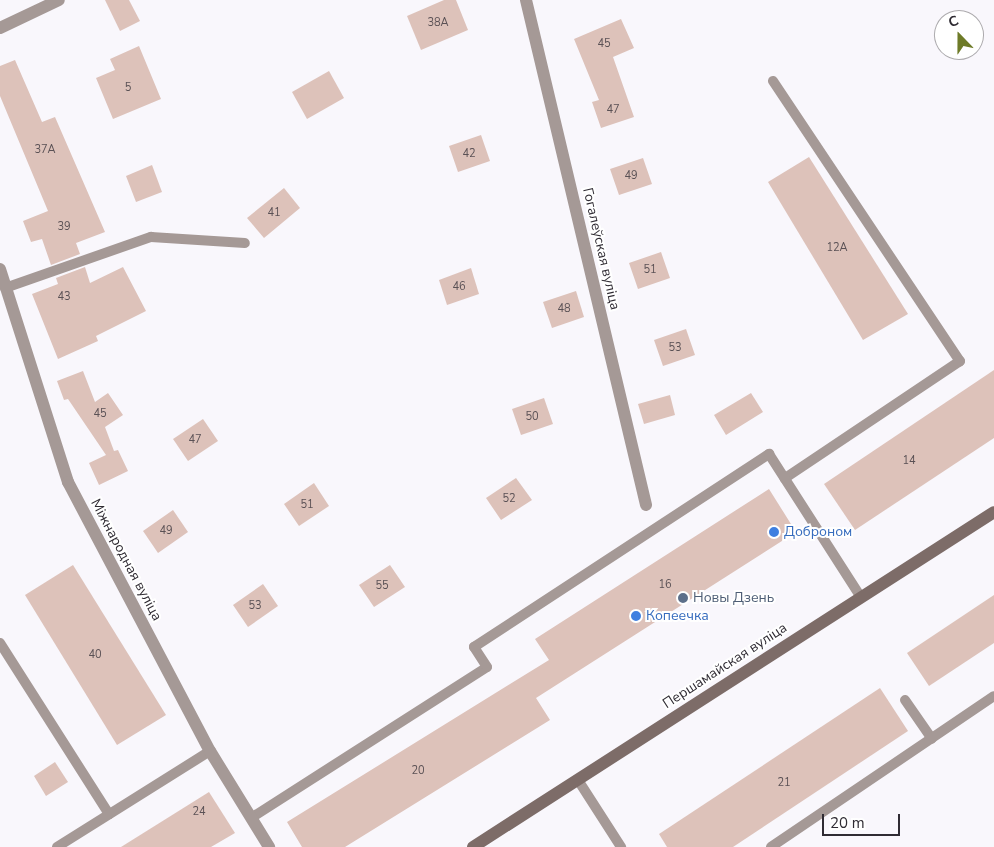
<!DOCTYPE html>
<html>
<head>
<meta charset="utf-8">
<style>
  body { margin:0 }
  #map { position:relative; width:994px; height:847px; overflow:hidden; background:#f9f7fc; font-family:"Nunito Sans",sans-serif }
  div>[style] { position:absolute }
  .building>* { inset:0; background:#ddc2ba }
  .lane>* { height:10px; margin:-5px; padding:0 5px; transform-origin:5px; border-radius:5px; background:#a59996 }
  .street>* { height:12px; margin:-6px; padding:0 6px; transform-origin:6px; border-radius:6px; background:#a59996 }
  .secondary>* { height:12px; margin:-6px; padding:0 6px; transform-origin:6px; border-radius:6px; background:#7d6c68 }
  .dots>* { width:14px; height:14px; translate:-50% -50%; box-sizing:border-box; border:2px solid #fff; border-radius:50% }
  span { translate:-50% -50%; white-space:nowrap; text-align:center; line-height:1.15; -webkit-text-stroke:4px #fff; paint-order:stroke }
  .number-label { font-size:11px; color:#5a5155 }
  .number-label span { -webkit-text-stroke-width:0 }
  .street-label { font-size:14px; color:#2f2b33 }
  .shop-label { font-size:14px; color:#366cbe }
  .left { translate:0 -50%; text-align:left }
  .service-label { font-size:14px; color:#4e5e75 }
  .north { position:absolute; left:934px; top:10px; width:50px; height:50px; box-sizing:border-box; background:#fff; border:1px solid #acaaad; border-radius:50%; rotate:338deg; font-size:14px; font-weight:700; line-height:20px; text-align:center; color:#2f2b33 }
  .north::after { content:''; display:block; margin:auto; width:18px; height:22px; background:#6e7b28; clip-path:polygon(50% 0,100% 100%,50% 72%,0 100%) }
  .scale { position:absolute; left:822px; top:814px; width:78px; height:22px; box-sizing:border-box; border:2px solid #2f2b33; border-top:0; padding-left:6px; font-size:15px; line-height:18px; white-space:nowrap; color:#2f2b33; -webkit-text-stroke:4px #fff; paint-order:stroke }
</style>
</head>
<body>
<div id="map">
  <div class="building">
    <div style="clip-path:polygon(105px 0,129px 0,140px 21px,120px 31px)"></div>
    <div style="clip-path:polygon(444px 0,456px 0,468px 30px,421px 50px,407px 16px)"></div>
    <div style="clip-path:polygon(621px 19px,634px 48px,613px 57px,634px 117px,601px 128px,592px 102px,599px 100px,574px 39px)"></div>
    <div style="clip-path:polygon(139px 46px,161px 99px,113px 119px,96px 78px,115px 70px,110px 59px)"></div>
    <div style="clip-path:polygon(15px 60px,42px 122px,55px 117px,105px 232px,76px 243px,80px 254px,51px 265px,42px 239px,31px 242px,23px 221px,48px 211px,0 96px,0 66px)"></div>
    <div style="clip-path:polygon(329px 71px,344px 98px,307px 119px,292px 92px)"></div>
    <div style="clip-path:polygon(481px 135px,490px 161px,458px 172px,449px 146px)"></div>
    <div style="clip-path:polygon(809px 157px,908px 314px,863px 340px,768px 182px)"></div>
    <div style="clip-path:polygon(643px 158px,652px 184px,619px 195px,610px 169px)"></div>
    <div style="clip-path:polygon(152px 165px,162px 192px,136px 202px,126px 176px)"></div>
    <div style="clip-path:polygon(284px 188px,300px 208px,264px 238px,247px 218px)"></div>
    <div style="clip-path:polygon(661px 252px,670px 278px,638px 289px,629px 263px)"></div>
    <div style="clip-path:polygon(85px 267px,90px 283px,123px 267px,146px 311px,96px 336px,98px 341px,58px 359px,32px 294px,58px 284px,56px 278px)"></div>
    <div style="clip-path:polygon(471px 268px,479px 294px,447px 305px,439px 280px)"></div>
    <div style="clip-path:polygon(576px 291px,584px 317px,552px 328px,543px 302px)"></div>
    <div style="clip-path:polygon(686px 329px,695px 355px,663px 366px,654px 340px)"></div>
    <div style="clip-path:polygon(994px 370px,994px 438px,855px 530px,824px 484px)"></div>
    <div style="clip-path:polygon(83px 371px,95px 402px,108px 393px,123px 415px,105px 427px,114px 451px,118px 450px,128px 471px,99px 485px,89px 463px,106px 455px,68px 399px,64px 400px,57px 381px)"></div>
    <div style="clip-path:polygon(751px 393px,763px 412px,726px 435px,714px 415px)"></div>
    <div style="clip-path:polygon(670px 395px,675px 415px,644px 424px,638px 404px)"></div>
    <div style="clip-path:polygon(544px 398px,553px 424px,521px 435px,512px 409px)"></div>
    <div style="clip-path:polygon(203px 419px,218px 441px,188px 461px,173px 439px)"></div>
    <div style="clip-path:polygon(516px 478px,532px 500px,501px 520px,486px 498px)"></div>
    <div style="clip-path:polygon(314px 483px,329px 506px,299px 526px,284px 504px)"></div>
    <div style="clip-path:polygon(769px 489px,796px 532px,536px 698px,550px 720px,345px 847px,302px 847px,287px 822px,549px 660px,535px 639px)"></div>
    <div style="clip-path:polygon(173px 510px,188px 532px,158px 553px,143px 531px)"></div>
    <div style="clip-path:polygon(73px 565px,166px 715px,117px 745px,25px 595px)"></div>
    <div style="clip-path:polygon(390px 565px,405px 587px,374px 607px,359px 585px)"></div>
    <div style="clip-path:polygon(263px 584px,278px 606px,248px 627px,233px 605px)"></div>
    <div style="clip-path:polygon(994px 595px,994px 643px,929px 686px,907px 653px)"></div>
    <div style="clip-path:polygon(880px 688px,908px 731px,733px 847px,667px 847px,659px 834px)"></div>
    <div style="clip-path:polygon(55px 762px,68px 782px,46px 796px,34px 776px)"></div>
    <div style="clip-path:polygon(209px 792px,235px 833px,211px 847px,121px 847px)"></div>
  </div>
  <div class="lane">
    <div style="left:773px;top:81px;width:337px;rotate:56.3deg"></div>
    <div style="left:960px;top:361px;width:211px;rotate:146.2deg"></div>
    <div style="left:5px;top:288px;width:155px;rotate:-19.3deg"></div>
    <div style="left:151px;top:237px;width:94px;rotate:3.7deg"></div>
    <div style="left:0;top:643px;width:203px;rotate:57.5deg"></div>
    <div style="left:905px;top:700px;width:47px;rotate:55.3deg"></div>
    <div style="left:578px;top:780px;width:80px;rotate:57.3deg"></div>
    <div style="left:251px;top:818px;width:280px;rotate:-32.6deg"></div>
    <div style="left:487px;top:667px;width:24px;rotate:-123deg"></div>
    <div style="left:474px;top:647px;width:353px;rotate:-33.2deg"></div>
    <div style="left:769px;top:454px;width:169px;rotate:57.3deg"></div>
    <div style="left:57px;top:847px;width:181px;rotate:-32.1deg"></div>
    <div style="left:771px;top:847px;width:269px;rotate:-34.1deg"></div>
  </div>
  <div class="street">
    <div style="left:526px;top:0;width:519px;rotate:76.63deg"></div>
    <div style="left:0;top:28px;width:65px;rotate:-25.4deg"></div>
    <div style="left:0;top:269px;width:224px;rotate:72.3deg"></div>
    <div style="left:68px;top:482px;width:304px;rotate:62.2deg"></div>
    <div style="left:210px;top:751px;width:113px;rotate:58.4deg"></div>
  </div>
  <div class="secondary">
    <div style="left:473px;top:847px;width:619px;rotate:-32.74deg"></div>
  </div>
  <div class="dots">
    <div style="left:774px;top:532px;background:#3f7fe0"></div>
    <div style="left:683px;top:598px;background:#5c6f8a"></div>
    <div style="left:636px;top:616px;background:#3f7fe0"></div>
  </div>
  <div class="number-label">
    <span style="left:438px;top:23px">38А</span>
    <span style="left:604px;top:44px">45</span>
    <span style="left:128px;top:88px">5</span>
    <span style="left:613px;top:110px">47</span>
    <span style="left:45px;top:150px">37А</span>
    <span style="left:469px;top:154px">42</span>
    <span style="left:631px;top:176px">49</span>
    <span style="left:274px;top:213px">41</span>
    <span style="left:64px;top:227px">39</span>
    <span style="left:837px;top:248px">12А</span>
    <span style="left:650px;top:270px">51</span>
    <span style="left:459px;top:287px">46</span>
    <span style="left:64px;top:297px">43</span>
    <span style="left:564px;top:309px">48</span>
    <span style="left:675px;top:348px">53</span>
    <span style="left:100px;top:414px">45</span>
    <span style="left:532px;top:417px">50</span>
    <span style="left:195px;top:440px">47</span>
    <span style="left:909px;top:461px">14</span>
    <span style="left:509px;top:499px">52</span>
    <span style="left:307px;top:505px">51</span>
    <span style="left:166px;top:531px">49</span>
    <span style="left:665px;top:585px">16</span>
    <span style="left:382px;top:586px">55</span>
    <span style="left:255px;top:606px">53</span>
    <span style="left:95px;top:655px">40</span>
    <span style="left:418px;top:771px">20</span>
    <span style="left:784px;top:783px">21</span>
    <span style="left:199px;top:812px">24</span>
  </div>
  <div class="street-label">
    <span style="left:601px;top:249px;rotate:77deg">Гогалеўская вуліца</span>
    <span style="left:126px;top:560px;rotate:62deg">Міжнародная вуліца</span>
    <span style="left:725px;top:666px;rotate:-33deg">Першамайская вуліца</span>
  </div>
  <div class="shop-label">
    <span class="left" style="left:784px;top:532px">Доброном</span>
    <span class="left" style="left:646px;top:616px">Копеечка</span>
  </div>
  <div class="service-label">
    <span class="left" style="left:693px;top:598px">Новы Дзень</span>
  </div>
  <div class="north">С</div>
  <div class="scale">20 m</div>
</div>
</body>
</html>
